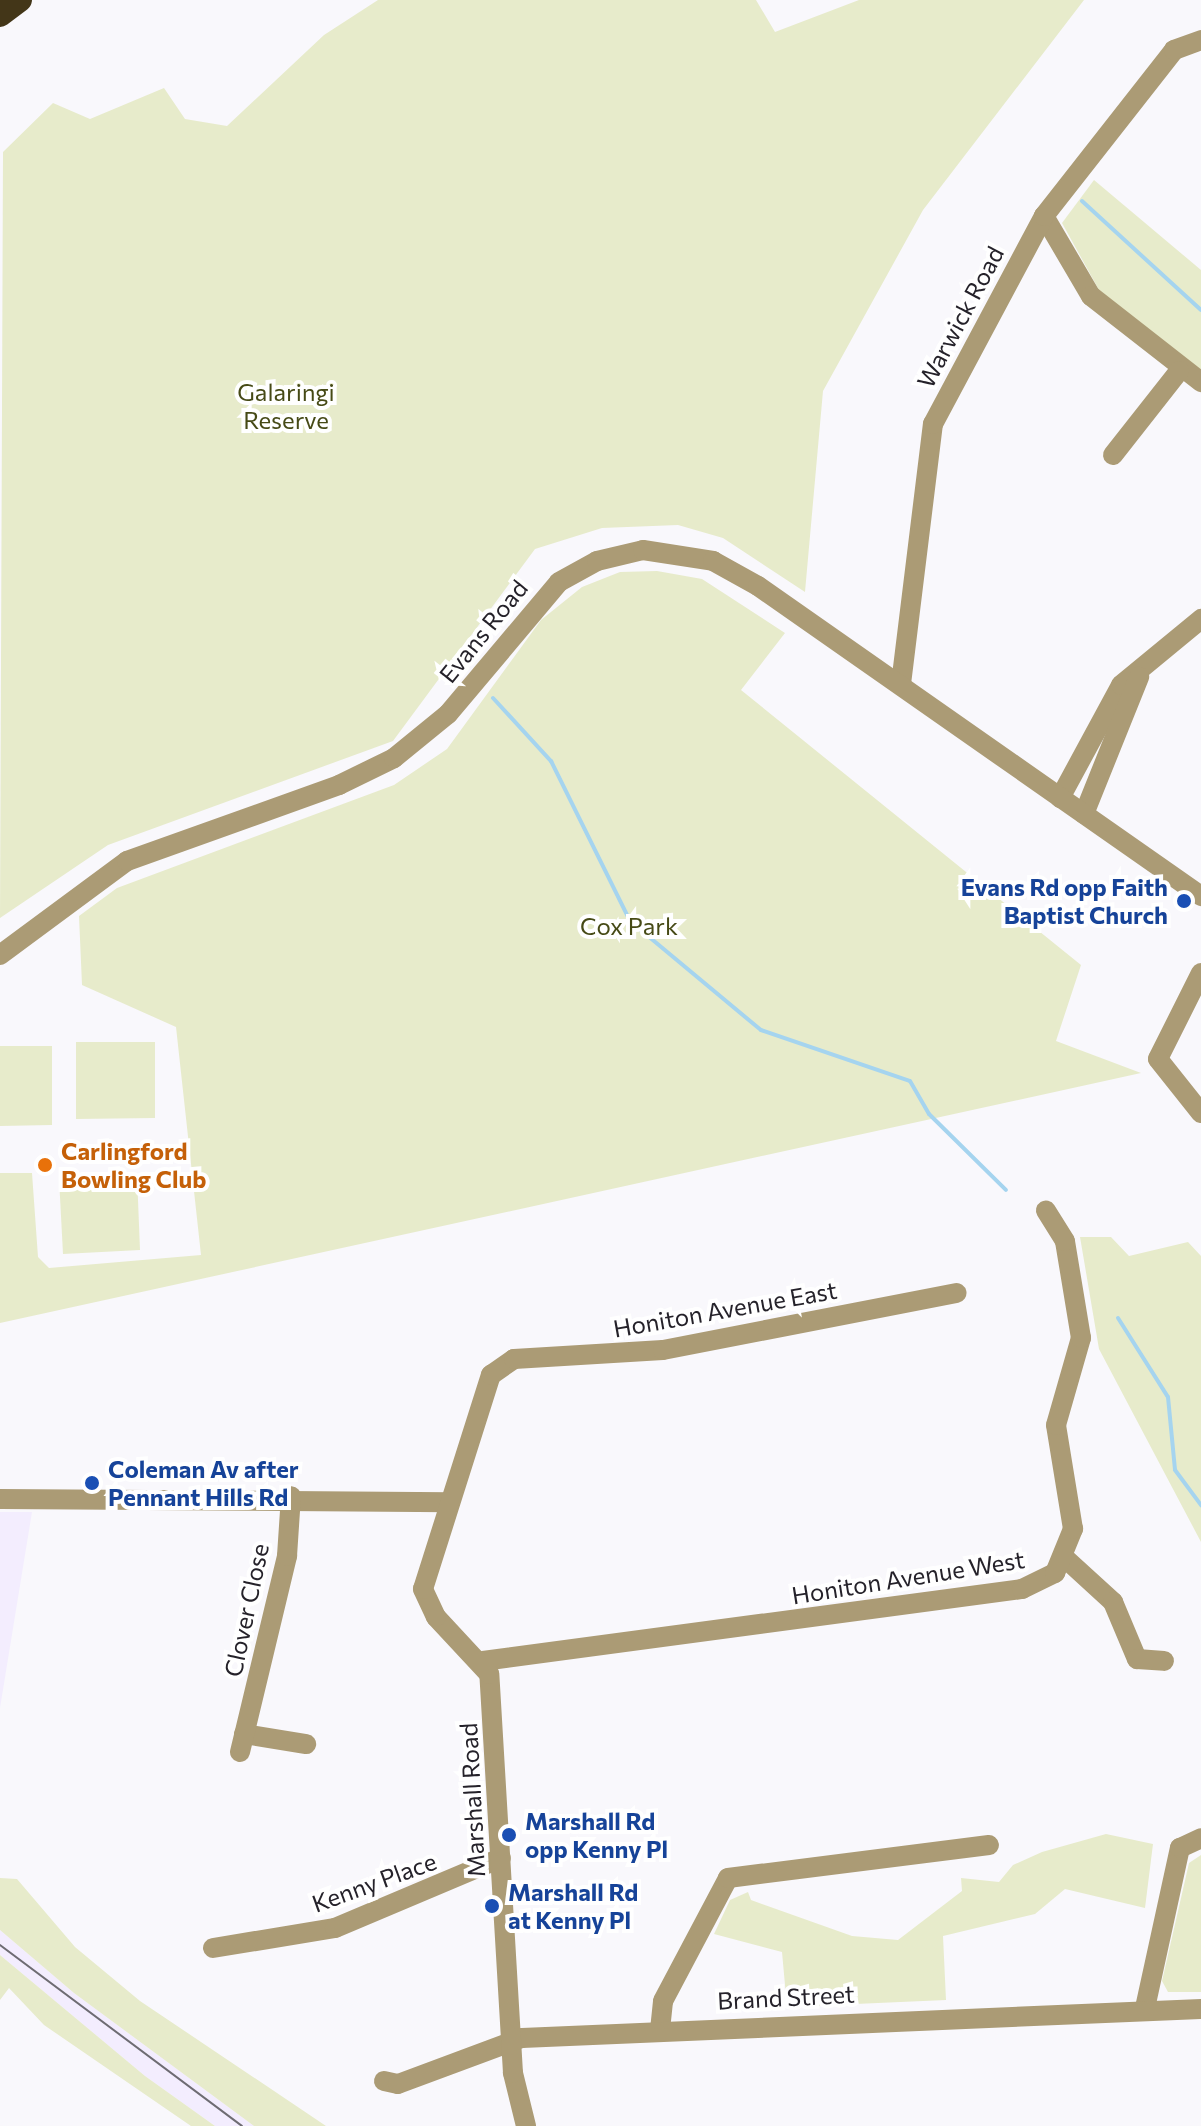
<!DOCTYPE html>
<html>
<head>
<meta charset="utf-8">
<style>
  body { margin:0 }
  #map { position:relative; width:1201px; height:2126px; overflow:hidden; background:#f9f8fc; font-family:Commissioner,sans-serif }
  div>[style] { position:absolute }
  .built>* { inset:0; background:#f3edfe }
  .green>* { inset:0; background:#e7ebcb }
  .stream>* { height:4px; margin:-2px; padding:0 2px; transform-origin:2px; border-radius:2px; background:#a5d4ef }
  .minor>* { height:20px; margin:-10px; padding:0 10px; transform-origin:10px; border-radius:10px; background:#ab9b75 }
  .highway>* { height:24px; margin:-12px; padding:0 12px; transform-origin:12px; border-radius:12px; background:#433618 }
  .tram>* { height:2px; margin:-1px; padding:0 1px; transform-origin:1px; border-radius:1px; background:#6e6c73 }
  .dots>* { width:22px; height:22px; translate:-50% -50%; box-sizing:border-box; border:4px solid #fff; border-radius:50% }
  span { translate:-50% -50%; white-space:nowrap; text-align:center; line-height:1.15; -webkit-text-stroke:8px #fff; paint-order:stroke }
  .street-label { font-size:24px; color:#25222a }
  .park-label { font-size:24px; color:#464a16 }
  .transit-label { font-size:24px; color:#164399; font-weight:700 }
  .right { translate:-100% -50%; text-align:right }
  .left { translate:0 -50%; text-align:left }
  .food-label { font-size:24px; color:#c56008; font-weight:700 }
</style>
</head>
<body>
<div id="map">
  <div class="built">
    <div style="clip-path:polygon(0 1512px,32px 1512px,0 1708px)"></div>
    <div style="clip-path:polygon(0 1930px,74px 1993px,254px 2126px,215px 2126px,145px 2076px,0 1955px)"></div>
  </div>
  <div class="green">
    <div style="clip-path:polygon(378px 0,756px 0,775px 32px,859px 0,1084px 0,923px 210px,823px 391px,805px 592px,723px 538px,678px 525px,602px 528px,535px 549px,393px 741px,108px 845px,0 918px,3px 152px,53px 103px,90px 119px,164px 88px,185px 119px,227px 126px,324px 35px)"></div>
    <div style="clip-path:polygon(1094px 180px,1201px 270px,1201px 373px,1099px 290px,1062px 223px)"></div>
    <div style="clip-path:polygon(657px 571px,702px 579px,785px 633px,741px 690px,1081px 965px,1056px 1041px,1141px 1073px,0 1323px,0 1173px,32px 1173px,38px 1257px,49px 1268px,201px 1255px,176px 1027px,82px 985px,79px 916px,117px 888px,394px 785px,447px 749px,541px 620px,582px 587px,620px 572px)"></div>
    <div style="clip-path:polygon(76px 1042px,155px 1042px,155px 1118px,76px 1119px)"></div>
    <div style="clip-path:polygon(0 1046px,52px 1046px,52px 1125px,0 1126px)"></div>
    <div style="clip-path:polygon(137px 1175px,140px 1250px,63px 1254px,59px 1178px)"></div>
    <div style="clip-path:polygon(1080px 1237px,1111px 1237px,1129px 1256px,1188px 1242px,1201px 1256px,1201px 1542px,1099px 1349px)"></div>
    <div style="clip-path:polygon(1106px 1834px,1153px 1844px,1145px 1908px,1065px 1889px,1035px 1914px,943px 1936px,946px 2000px,787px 2007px,782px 1952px,714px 1934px,730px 1900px,748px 1892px,751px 1900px,852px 1936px,898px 1940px,962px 1891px,961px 1878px,999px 1882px,1013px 1865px,1042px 1852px)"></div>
    <div style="clip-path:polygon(1201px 1855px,1201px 1992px,1168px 1992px,1162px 1981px,1189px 1863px)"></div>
    <div style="clip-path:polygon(0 1878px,17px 1879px,75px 1947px,140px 2001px,326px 2126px,254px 2126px,74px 1993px,0 1930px)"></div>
    <div style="clip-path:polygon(0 1955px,145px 2076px,215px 2126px,191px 2126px,44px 2025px,9px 1988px,0 2000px)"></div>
  </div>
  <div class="stream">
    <div style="left:1082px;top:201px;width:161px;rotate:42.5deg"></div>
    <div style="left:493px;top:698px;width:86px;rotate:47.4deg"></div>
    <div style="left:551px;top:761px;width:178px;rotate:63.7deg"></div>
    <div style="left:630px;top:921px;width:170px;rotate:39.8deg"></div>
    <div style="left:761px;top:1030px;width:157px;rotate:18.9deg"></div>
    <div style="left:910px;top:1081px;width:38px;rotate:60deg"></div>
    <div style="left:929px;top:1114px;width:108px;rotate:44.6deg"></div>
    <div style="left:1118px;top:1318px;width:93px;rotate:57.7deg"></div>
    <div style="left:1168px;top:1397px;width:73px;rotate:84.5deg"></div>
    <div style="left:1175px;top:1470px;width:44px;rotate:53.4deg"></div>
  </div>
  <div class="minor">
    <div style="left:1044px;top:216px;width:93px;rotate:59.6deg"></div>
    <div style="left:1091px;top:296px;width:140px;rotate:38deg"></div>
    <div style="left:1113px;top:455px;width:107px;rotate:-51.8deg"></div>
    <div style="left:901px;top:684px;width:262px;rotate:-83deg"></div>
    <div style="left:933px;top:424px;width:236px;rotate:-61.9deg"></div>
    <div style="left:1044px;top:216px;width:211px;rotate:-51.9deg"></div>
    <div style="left:1174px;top:50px;width:29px;rotate:-20deg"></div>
    <div style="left:1060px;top:798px;width:128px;rotate:-61.6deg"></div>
    <div style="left:1121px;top:685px;width:104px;rotate:-39.5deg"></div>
    <div style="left:1084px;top:814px;width:148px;rotate:-68.1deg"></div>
    <div style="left:0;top:955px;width:158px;rotate:-36.5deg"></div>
    <div style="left:127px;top:861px;width:225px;rotate:-19.7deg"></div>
    <div style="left:339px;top:785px;width:61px;rotate:-26.1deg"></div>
    <div style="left:394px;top:758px;width:70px;rotate:-39.2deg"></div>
    <div style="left:448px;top:714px;width:172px;rotate:-49.9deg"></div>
    <div style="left:559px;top:582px;width:43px;rotate:-28.9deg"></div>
    <div style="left:597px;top:561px;width:47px;rotate:-13.4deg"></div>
    <div style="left:643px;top:550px;width:71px;rotate:8.9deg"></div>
    <div style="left:713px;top:561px;width:51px;rotate:29.1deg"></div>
    <div style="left:758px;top:586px;width:541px;rotate:34.98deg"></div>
    <div style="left:1201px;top:973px;width:96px;rotate:116.6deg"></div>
    <div style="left:1158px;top:1059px;width:69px;rotate:51.5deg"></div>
    <div style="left:0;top:1499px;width:450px;rotate:0.4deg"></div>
    <div style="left:1066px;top:1559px;width:64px;rotate:42.5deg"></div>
    <div style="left:1113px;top:1602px;width:62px;rotate:67.2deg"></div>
    <div style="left:1137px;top:1659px;width:27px;rotate:4deg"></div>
    <div style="left:483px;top:1661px;width:544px;rotate:-7.61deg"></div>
    <div style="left:1022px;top:1589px;width:37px;rotate:-26deg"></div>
    <div style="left:1055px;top:1573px;width:48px;rotate:-67.8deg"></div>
    <div style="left:1073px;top:1529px;width:105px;rotate:-99.3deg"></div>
    <div style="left:1056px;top:1425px;width:91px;rotate:-74deg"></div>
    <div style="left:1081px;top:1338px;width:98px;rotate:-99.4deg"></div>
    <div style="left:1065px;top:1241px;width:36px;rotate:-122deg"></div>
    <div style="left:244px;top:1734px;width:63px;rotate:9.2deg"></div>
    <div style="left:240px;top:1752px;width:202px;rotate:-76.5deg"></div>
    <div style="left:287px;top:1556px;width:60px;rotate:-86.2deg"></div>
    <div style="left:213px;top:1948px;width:124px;rotate:-9.3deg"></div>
    <div style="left:335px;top:1928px;width:180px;rotate:-22.9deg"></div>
    <div style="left:1145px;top:2008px;width:164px;rotate:-77.7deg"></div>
    <div style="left:1180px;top:1848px;width:23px;rotate:-25deg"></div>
    <div style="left:660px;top:2030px;width:29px;rotate:-84deg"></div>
    <div style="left:663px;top:2001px;width:139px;rotate:-62.1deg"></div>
    <div style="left:728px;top:1878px;width:263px;rotate:-7.2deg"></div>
    <div style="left:384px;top:2081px;width:14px;rotate:12deg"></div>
    <div style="left:398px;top:2084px;width:132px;rotate:-20.4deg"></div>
    <div style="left:522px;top:2038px;width:680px;rotate:-2.45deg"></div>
    <div style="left:526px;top:2126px;width:55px;rotate:-103.8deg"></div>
    <div style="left:513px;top:2073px;width:400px;rotate:-93.4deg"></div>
    <div style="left:489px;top:1674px;width:78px;rotate:-132.9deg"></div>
    <div style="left:436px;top:1617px;width:31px;rotate:-115deg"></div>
    <div style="left:423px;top:1589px;width:225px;rotate:-72.4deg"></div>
    <div style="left:491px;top:1375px;width:28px;rotate:-35deg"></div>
    <div style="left:514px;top:1359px;width:149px;rotate:-3.5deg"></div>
    <div style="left:663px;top:1350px;width:299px;rotate:-11deg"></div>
  </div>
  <div class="highway">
    <div style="left:0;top:15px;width:25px;rotate:-37deg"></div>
  </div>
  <div class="tram">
    <div style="left:0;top:1945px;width:302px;rotate:36.8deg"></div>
  </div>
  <div class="dots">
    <div style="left:1184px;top:901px;background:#1a4fb4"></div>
    <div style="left:45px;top:1165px;background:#e8710a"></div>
    <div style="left:92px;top:1483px;background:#1a4fb4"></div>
    <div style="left:509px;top:1835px;background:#1a4fb4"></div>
    <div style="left:492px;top:1906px;background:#1a4fb4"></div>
  </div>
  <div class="street-label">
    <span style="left:960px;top:317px;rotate:-62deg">Warwick Road</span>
    <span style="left:483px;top:631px;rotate:-51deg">Evans Road</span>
    <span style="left:725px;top:1309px;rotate:-10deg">Honiton Avenue East</span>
    <span style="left:908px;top:1577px;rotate:-9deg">Honiton Avenue West</span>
    <span style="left:246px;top:1610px;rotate:-78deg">Clover Close</span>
    <span style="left:472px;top:1800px;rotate:-93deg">Marshall Road</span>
    <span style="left:374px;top:1882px;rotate:-20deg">Kenny Place</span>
    <span style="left:786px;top:1997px;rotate:-3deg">Brand Street</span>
  </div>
  <div class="park-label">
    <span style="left:286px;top:406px">Galaringi<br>Reserve</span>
    <span style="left:629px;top:926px">Cox Park</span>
  </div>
  <div class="transit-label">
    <span class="right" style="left:1168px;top:901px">Evans Rd opp Faith<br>Baptist Church</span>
    <span class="left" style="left:108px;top:1483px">Coleman Av after<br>Pennant Hills Rd</span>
    <span class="left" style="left:525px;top:1835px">Marshall Rd<br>opp Kenny Pl</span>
    <span class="left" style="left:508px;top:1906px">Marshall Rd<br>at Kenny Pl</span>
  </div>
  <div class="food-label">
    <span class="left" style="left:61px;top:1165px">Carlingford<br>Bowling Club</span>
  </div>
</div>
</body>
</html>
